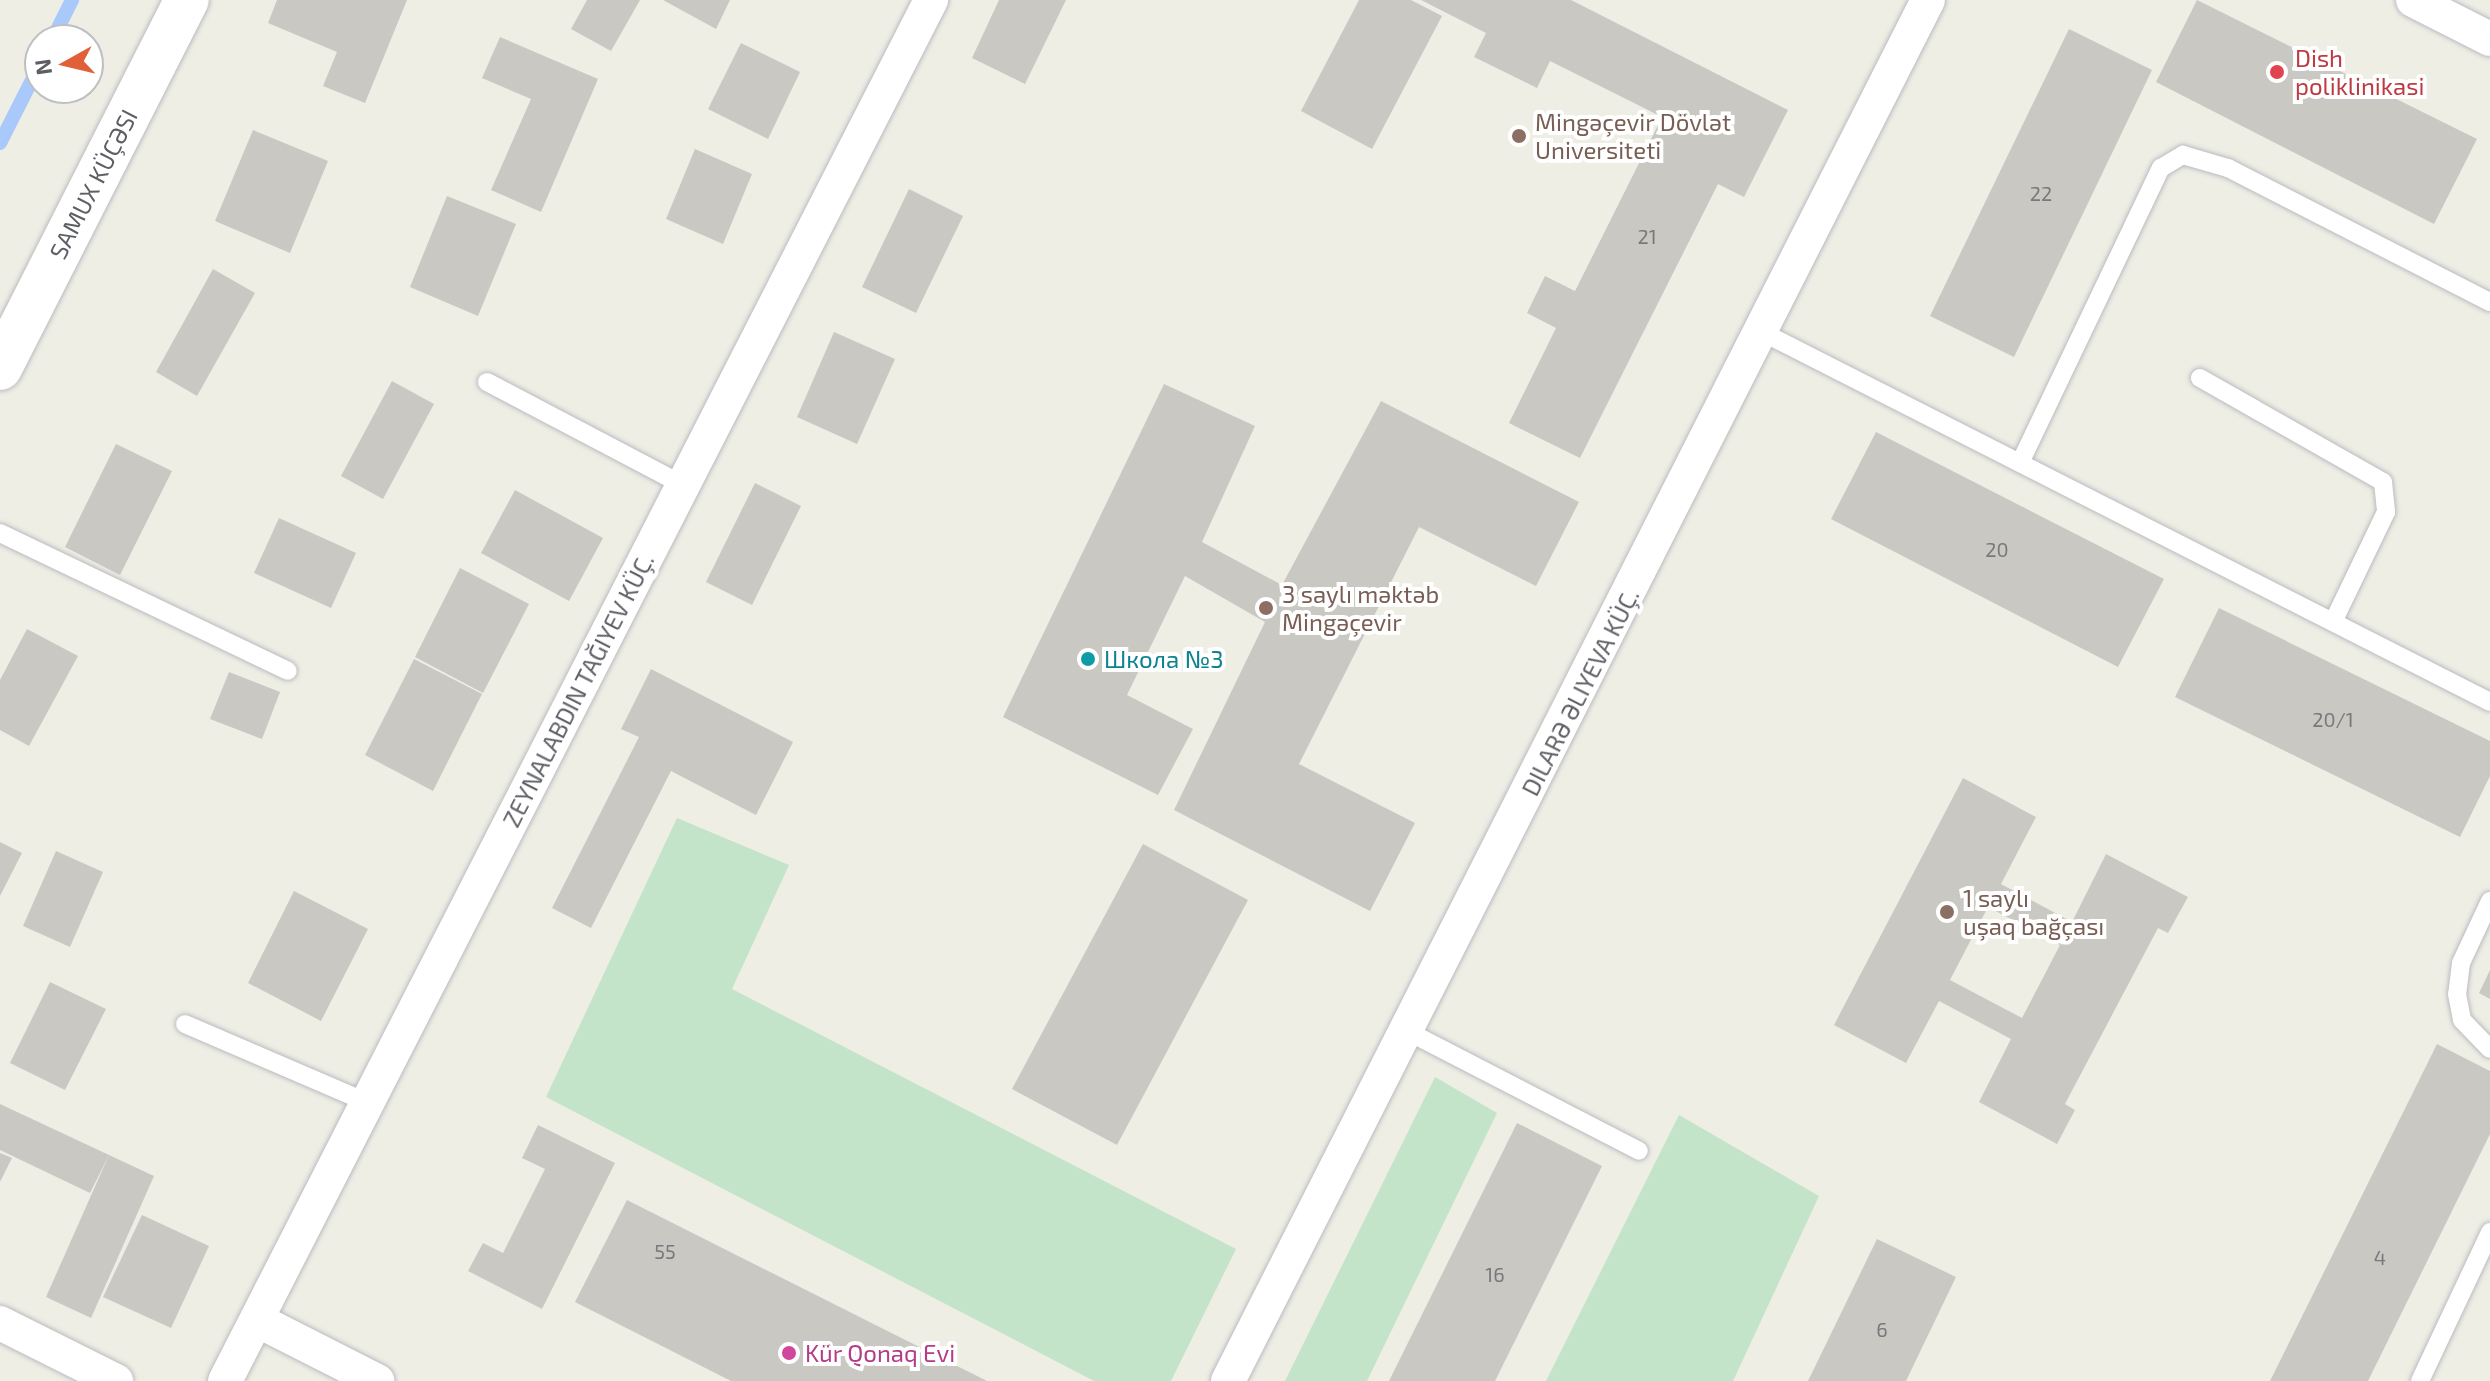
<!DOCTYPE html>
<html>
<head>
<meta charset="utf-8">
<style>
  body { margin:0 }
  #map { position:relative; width:2490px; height:1381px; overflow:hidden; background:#eeeee5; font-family:"Exo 2",sans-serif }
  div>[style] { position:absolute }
  .green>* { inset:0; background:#c3e4c8 }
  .stream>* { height:14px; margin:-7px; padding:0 7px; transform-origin:7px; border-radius:7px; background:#a9c9fa }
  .building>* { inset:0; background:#cac8c2 }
  .roads { filter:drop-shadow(0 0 2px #babbc0) drop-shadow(0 0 2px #babbc0) }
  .service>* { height:18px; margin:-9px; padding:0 9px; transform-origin:9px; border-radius:9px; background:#fff }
  .minor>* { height:34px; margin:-17px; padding:0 17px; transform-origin:17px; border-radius:17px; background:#fff }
  .secondary>* { height:44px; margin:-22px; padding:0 22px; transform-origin:22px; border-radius:22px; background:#fff }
  .dots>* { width:22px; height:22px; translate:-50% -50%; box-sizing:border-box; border:4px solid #fff; border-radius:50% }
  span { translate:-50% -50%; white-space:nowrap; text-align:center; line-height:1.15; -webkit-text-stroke:8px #fff; paint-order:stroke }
  .number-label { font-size:20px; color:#78797c }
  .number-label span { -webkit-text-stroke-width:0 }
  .health-label { font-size:24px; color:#be3a42 }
  .left { translate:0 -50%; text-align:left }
  .education-label { font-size:24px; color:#785e54 }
  .street-label { font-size:24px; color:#5d5f64 }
  .culture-label { font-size:24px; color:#0d838f }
  .hotel-label { font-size:24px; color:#b23c85 }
  .north { position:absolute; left:24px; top:24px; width:80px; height:80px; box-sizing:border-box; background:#fff; border:2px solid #bebfc1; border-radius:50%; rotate:262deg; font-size:22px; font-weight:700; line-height:32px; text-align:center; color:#5d5f64 }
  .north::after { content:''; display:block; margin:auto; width:28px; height:36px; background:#e06139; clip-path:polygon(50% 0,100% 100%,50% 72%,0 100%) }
</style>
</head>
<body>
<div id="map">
  <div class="green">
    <div style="clip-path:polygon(677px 818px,789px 865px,732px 989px,1236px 1249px,1171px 1381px,1094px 1381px,546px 1097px)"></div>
    <div style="clip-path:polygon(1435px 1077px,1497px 1113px,1367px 1381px,1285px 1381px)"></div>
    <div style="clip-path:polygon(1679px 1115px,1819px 1196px,1733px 1381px,1546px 1381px)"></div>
  </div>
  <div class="stream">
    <div style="left:52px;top:40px;width:45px;rotate:-63.4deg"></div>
    <div style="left:0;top:143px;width:89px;rotate:-63.1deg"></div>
  </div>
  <div class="building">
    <div style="clip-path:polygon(277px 0,407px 0,365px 103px,323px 86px,337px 52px,268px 23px)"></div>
    <div style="clip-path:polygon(587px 0,640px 0,611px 51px,571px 29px)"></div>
    <div style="clip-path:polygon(663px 0,730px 0,716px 29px)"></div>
    <div style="clip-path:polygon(999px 0,1066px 0,1025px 84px,972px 58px)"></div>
    <div style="clip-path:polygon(1359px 0,1411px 0,1442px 16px,1372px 149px,1301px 111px)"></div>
    <div style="clip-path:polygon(1421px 0,1571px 0,1788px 110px,1744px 197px,1718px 184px,1580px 458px,1509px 423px,1556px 328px,1527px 313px,1545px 276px,1575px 291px,1662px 117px,1550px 61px,1537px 88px,1474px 57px,1486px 33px)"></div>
    <div style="clip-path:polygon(2197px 0,2477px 139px,2434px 224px,2156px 82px)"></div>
    <div style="clip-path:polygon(2069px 29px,2152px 70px,2014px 357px,1930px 316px)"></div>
    <div style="clip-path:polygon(500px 37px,598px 79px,541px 212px,491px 190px,531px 99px,482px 78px)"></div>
    <div style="clip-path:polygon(741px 43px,800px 72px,768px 139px,708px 109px)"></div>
    <div style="clip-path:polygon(253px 130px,328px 161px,290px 253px,215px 221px)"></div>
    <div style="clip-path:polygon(695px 149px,752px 174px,723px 244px,666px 219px)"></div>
    <div style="clip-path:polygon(909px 189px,963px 216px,916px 313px,862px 287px)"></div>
    <div style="clip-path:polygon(447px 196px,516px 224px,478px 316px,410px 287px)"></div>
    <div style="clip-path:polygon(213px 269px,255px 293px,197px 396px,156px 372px)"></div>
    <div style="clip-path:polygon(834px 332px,895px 359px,857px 444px,797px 417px)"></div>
    <div style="clip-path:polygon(392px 381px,434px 404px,383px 499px,341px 476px)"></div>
    <div style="clip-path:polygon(1164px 384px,1255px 426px,1202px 542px,1282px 585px,1381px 401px,1579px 502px,1536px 586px,1419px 527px,1299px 764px,1415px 823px,1370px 911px,1174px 810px,1265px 622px,1185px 576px,1127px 695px,1193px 729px,1158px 795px,1003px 717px)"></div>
    <div style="clip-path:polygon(1876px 432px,2164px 579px,2118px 667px,1831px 519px)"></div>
    <div style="clip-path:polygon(116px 444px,172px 471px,120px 575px,65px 547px)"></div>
    <div style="clip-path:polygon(755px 483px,801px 506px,752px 605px,706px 582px)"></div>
    <div style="clip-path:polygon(515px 490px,603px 538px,569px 601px,481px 553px)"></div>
    <div style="clip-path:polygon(279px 518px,356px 553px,331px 608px,254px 573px)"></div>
    <div style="clip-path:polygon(460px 568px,529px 604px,483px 693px,415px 657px)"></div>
    <div style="clip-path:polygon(2219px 608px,2490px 741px,2490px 776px,2460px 837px,2175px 697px)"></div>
    <div style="clip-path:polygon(27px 629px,78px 656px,29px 746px,0 730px,0 680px)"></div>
    <div style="clip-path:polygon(414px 659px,482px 694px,433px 791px,365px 755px)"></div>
    <div style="clip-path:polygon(651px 669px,793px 742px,756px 815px,671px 771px,591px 928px,552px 908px,639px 737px,621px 729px)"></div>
    <div style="clip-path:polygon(229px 672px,280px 692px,262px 739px,210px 719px)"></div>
    <div style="clip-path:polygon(evenodd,1963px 778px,2036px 817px,2001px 884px,2072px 922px,2106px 854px,2188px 897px,2168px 933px,2158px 928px,2065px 1104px,2075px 1110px,2057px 1144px,1979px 1102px,2011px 1039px,1939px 1001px,1906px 1063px,1834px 1025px,1963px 778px,1988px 907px,2060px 945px,2022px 1018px,1950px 980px,1988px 907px)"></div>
    <div style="clip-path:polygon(0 842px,22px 853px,0 896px)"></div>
    <div style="clip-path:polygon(1143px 844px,1248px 900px,1117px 1145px,1012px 1089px)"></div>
    <div style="clip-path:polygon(56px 851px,103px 872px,70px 947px,23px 926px)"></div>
    <div style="clip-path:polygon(294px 891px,368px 929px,321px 1021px,248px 983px)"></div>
    <div style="clip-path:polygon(2490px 970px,2490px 999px,2479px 993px)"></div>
    <div style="clip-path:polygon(50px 982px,106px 1009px,65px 1090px,10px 1063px)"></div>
    <div style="clip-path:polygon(2437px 1044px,2490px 1071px,2490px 1134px,2368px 1381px,2270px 1381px)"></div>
    <div style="clip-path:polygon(0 1104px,109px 1155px,90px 1193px,0 1150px)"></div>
    <div style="clip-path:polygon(1517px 1123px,1602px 1166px,1495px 1381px,1389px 1381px)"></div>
    <div style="clip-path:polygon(538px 1125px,615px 1163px,542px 1309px,468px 1271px,483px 1243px,503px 1253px,545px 1169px,522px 1158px)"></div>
    <div style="clip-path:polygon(0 1153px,12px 1158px,0 1182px)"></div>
    <div style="clip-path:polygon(109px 1155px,154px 1176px,91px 1318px,46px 1297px)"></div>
    <div style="clip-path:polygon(627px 1200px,987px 1381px,731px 1381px,575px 1302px)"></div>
    <div style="clip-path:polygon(142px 1215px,209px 1246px,171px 1328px,103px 1297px)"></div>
    <div style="clip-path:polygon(1877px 1239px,1956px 1277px,1906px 1381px,1808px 1381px)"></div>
  </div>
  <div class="roads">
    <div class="service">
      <div style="left:1764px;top:333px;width:814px;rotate:26.94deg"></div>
      <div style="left:2200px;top:378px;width:210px;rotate:29.6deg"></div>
      <div style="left:2383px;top:482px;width:30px;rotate:84deg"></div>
      <div style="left:2386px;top:512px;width:122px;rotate:115.7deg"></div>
      <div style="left:487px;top:382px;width:221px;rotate:27.7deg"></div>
      <div style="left:2020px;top:463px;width:327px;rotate:-64.5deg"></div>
      <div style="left:2161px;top:168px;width:26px;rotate:-31deg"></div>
      <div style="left:2183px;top:155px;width:47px;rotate:16.1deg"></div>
      <div style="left:2228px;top:168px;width:294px;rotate:27.1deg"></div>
      <div style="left:0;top:533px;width:319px;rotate:25.6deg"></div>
      <div style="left:2490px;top:901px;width:68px;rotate:115.1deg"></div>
      <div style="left:2461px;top:963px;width:31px;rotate:97deg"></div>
      <div style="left:2457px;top:994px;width:26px;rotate:79deg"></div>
      <div style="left:2462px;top:1020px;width:40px;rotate:46deg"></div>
      <div style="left:185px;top:1024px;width:199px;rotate:23.3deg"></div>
      <div style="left:1405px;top:1030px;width:263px;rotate:27.3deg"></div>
      <div style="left:2420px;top:1381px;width:165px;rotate:-64.8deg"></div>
    </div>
    <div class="minor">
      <div style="left:2413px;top:0;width:86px;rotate:26.9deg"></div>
      <div style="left:257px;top:1320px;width:135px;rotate:26.9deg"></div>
      <div style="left:0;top:1323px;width:130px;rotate:26.6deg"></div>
      <div style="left:225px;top:1381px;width:1551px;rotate:-62.92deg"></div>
      <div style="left:1228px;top:1381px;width:1548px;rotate:-63.12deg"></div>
    </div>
    <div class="secondary">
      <div style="left:0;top:368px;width:413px;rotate:-63.1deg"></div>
    </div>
  </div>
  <div class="dots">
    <div style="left:2277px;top:72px;background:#e0444e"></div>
    <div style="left:1519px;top:136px;background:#8d6e63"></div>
    <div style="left:1266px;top:608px;background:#8d6e63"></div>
    <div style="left:1088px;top:659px;background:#0f9aa8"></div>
    <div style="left:1947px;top:912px;background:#8d6e63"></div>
    <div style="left:789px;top:1353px;background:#d1479c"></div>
  </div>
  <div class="number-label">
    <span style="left:2041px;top:193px">22</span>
    <span style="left:1647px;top:236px">21</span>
    <span style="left:1997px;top:549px">20</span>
    <span style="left:2333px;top:719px">20/1</span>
    <span style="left:665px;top:1251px">55</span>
    <span style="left:2380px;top:1257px">4</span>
    <span style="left:1495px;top:1274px">16</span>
    <span style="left:1882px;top:1329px">6</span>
  </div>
  <div class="health-label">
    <span class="left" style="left:2295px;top:72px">Dish<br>poliklinikasi</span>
  </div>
  <div class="education-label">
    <span class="left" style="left:1535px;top:136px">Mingəçevir Dövlət<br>Universiteti</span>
    <span class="left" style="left:1282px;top:608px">3 saylı məktəb<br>Mingəçevir</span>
    <span class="left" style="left:1963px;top:912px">1 saylı<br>uşaq bağçası</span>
  </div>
  <div class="street-label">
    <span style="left:93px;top:184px;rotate:-63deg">SAMUX KÜÇƏSI</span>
    <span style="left:578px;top:690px;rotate:-63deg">ZEYNALABDIN TAĞIYEV KÜÇ.</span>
    <span style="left:1580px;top:692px;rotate:-63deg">DILARƏ ƏLIYEVA KÜÇ.</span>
  </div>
  <div class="culture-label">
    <span class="left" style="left:1104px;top:659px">Школа №3</span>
  </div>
  <div class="hotel-label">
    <span class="left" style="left:805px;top:1353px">Kür Qonaq Evi</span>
  </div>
  <div class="north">N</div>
</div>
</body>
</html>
